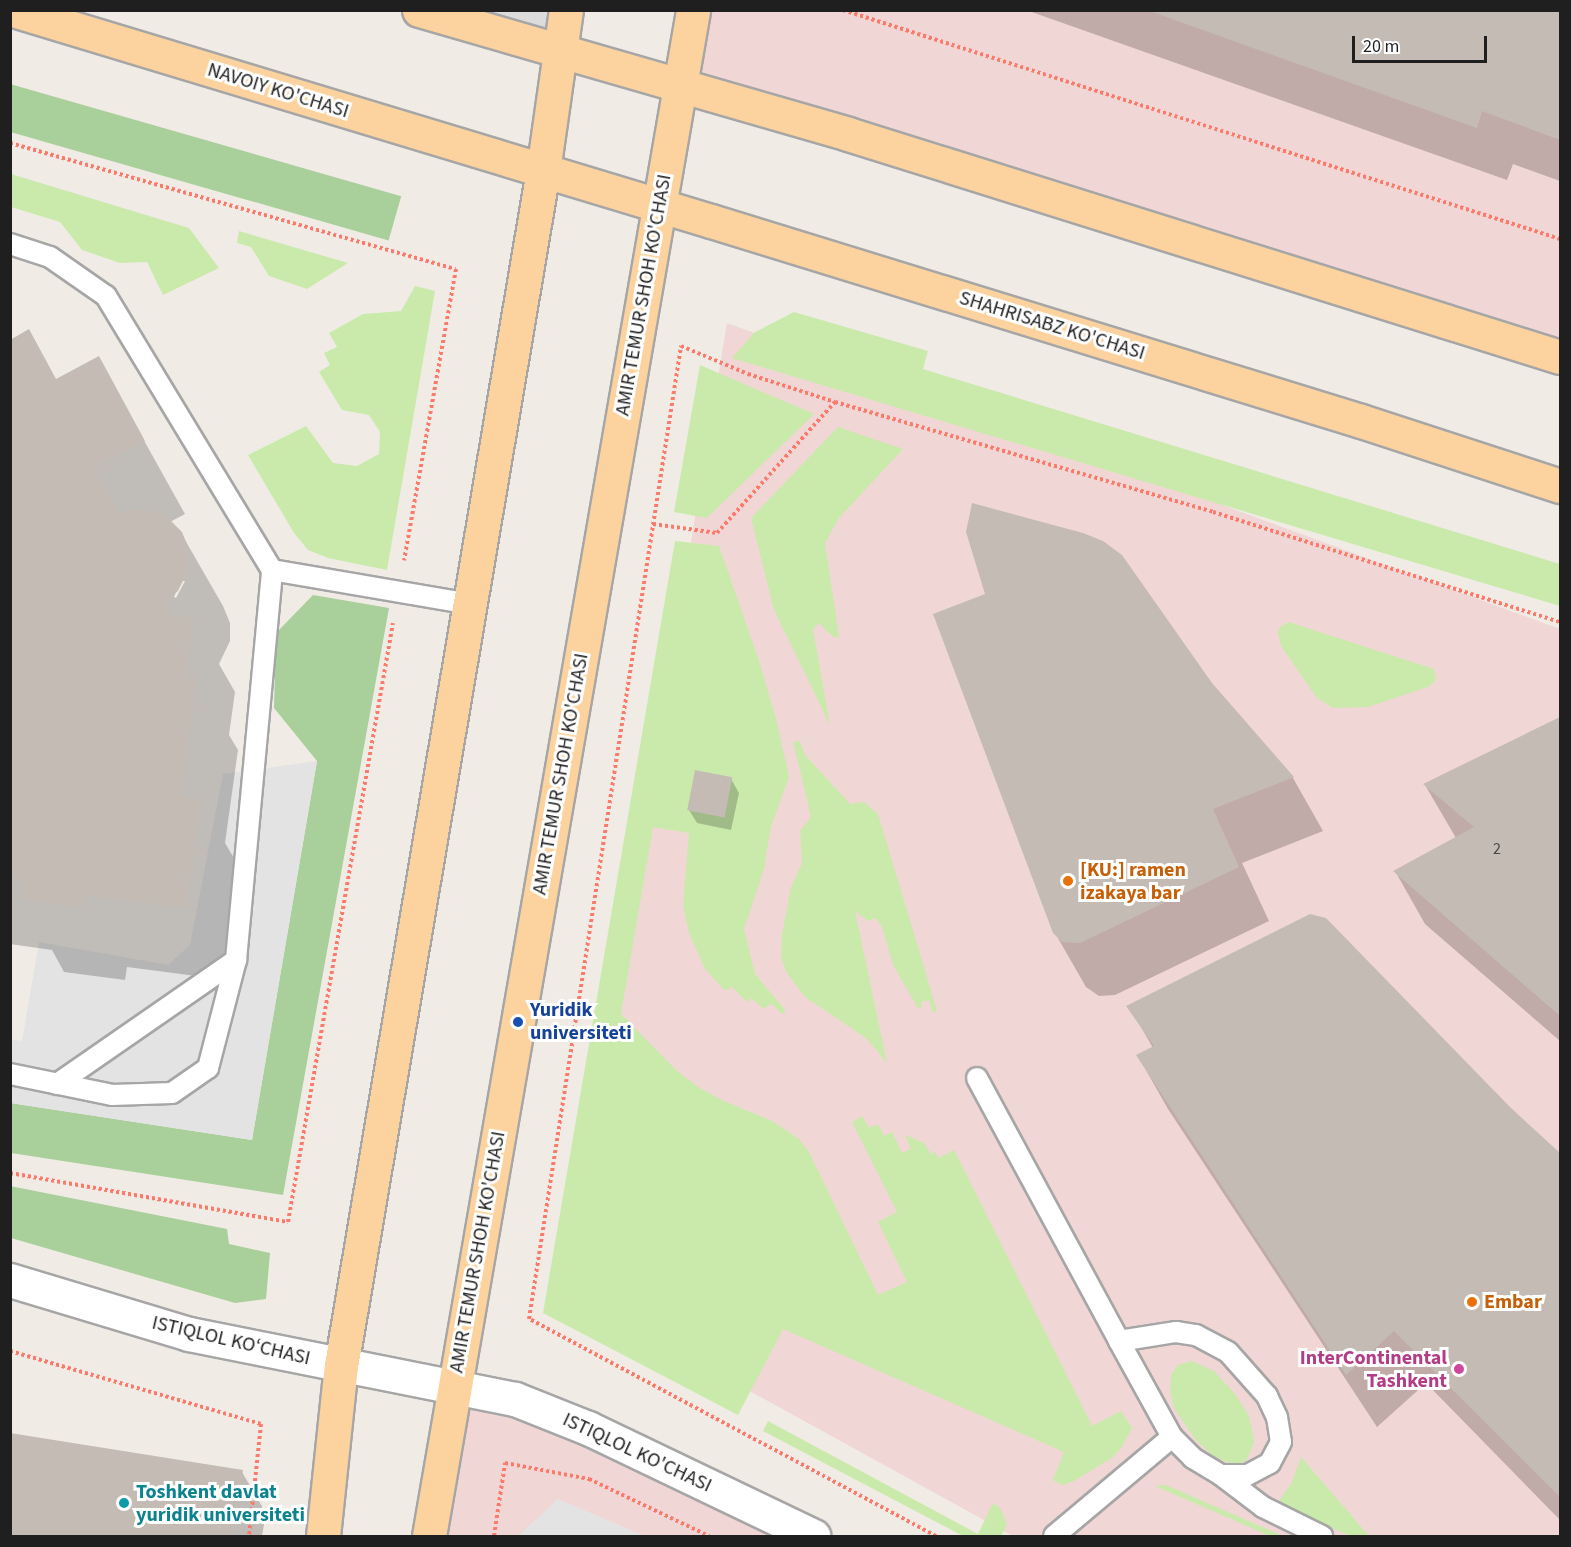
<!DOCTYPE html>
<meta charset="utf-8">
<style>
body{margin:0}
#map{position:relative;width:1571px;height:1547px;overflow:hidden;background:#f0ece5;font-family:"Source Sans 3",sans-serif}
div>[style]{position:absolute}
.residential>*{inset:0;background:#dddcdc}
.commercial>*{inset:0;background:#f0d6d4}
.grass>*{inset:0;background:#caeaab}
.forest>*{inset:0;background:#a9cf9a;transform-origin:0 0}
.parking>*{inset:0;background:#e3e3e3}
.shadow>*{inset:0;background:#0003}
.building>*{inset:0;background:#c4bcb4;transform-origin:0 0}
.path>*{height:4px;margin-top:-2px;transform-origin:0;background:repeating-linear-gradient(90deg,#fa7b6c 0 3px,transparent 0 6px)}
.roads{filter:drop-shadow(2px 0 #a6a6a6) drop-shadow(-2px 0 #a6a6a6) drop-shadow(0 2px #a6a6a6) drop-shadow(0 -2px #a6a6a6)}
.service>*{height:20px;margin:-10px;padding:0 10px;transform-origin:10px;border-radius:10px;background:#fff}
.minor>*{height:33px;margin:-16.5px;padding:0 16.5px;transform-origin:16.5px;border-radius:16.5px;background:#fff}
.primary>*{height:33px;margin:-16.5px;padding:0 16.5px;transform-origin:16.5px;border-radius:16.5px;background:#fcd39e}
.dots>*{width:16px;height:16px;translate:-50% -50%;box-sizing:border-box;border:3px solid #fff;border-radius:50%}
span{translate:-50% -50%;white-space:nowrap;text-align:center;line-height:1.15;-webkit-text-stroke:6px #fff;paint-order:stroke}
.number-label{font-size:16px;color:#484644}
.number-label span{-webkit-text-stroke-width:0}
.street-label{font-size:20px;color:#1f1f1f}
.food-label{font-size:20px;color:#c56008;font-weight:700}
.left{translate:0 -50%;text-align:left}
.transit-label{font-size:20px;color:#164399;font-weight:700}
.hotel-label{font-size:20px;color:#b23c85;font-weight:700}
.right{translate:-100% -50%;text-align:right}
.culture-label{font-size:20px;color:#0d838f;font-weight:700}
.frame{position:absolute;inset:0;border:12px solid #1f1f1f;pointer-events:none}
.scale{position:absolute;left:1352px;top:36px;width:135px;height:27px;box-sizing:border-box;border:3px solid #1f1f1f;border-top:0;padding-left:8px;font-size:18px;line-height:21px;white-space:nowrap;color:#1f1f1f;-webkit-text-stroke:4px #fff;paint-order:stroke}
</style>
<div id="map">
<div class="residential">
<div style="clip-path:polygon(419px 11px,566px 11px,559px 52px)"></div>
</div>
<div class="commercial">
<div style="clip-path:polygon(693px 11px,1560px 11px,1560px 357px,680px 85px)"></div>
<div style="clip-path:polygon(727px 323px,1560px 629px,1560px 1536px,1013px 1536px,568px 1291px)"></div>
<div style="clip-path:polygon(455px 1387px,813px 1536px,429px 1536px)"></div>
</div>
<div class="grass">
<div style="clip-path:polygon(11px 174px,189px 228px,219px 268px,163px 295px,147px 262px,120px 263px,82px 250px,60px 222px,11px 207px)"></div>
<div style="clip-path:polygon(239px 231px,348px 263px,307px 289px,269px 276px,251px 247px,237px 243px)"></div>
<div style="clip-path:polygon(415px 286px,435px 291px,387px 570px,328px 558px,308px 550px,294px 533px,248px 455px,306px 426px,333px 463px,357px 466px,379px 454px,380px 432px,369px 415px,342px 410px,319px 372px,330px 365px,324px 353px,337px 347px,329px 333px,363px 314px,401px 311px)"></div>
<div style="clip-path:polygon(794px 312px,928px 351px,923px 369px,1560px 564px,1560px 606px,732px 358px,755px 332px)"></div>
<div style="clip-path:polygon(700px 365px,814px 414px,707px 518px,674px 512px)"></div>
<div style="clip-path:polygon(838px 427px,903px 449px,839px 518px,825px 543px,839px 637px,833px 637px,819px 623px,813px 629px,830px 725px,774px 610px,751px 518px)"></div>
<div style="clip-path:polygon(675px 541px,719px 546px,759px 661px,776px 719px,789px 777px,771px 826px,764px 869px,744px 929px,755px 974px,786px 1011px,782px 1014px,771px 1003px,764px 1009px,751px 998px,747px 1002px,732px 987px,725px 991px,705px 969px,689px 933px,683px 905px,689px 833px,653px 827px,621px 1014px,676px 1070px,698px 1087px,722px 1100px,772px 1121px,799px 1139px,809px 1152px,878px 1295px,907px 1282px,878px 1222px,897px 1212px,852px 1122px,862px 1116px,869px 1128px,878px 1124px,884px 1136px,892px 1132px,902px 1153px,911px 1149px,905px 1135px,924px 1143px,931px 1154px,935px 1152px,939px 1158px,954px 1150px,1092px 1426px,1121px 1411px,1132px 1428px,1121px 1448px,1113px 1457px,1074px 1481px,1062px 1485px,1053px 1480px,1064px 1452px,783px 1329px,738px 1415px,543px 1313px)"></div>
<div style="clip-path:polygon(1289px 622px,1434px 669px,1436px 680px,1428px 687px,1368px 707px,1333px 708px,1317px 698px,1281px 646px,1278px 632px,1281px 626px)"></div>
<div style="clip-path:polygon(800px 741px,805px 755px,850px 804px,864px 802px,878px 814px,937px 1011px,933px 1012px,929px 1000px,921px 1002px,922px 1007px,918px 1008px,893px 965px,882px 927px,876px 918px,868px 921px,855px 911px,887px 1063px,866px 1038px,805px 997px,786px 972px,781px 957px,782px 935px,791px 887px,802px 863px,800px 831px,811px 817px,793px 742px)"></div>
<div style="clip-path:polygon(1192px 1361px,1214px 1371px,1235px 1394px,1249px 1416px,1254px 1442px,1247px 1460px,1241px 1463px,1229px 1463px,1213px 1456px,1195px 1439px,1174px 1408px,1170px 1391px,1171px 1375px,1178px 1365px)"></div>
<div style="clip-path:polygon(768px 1421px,978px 1534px,993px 1503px,1000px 1508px,1007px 1525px,1001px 1536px,963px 1536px,763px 1431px)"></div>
<div style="clip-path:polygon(1301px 1457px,1369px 1536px,1351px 1536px,1277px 1504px,1292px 1482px)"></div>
<div style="clip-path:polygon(1166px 1485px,1283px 1536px,1270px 1536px,1155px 1486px)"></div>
</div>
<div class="forest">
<div style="left:10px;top:84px;width:407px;height:46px;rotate:16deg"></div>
<div style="clip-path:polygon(313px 595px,389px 608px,283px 1195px,11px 1153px,10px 1103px,252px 1140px,317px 761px,274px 708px,276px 633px)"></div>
<div style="clip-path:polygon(10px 1186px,227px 1229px,229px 1244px,270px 1253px,266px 1299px,235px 1303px,11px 1238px)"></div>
</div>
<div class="parking">
<div style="clip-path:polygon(317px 761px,252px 1140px,11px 1103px,10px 1039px,22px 1041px,39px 942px,168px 965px,190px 945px,223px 774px)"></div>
<div style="clip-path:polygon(558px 1499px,645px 1536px,518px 1536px)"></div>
</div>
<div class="shadow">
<div style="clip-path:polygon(1026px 10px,1560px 10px,1560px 181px,1513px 164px,1507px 180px)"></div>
<div style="clip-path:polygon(evenodd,10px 341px,57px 381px,98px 358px,185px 514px,170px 522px,181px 533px,223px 606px,230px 623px,230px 641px,219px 664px,235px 692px,229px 735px,238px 750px,225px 843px,242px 872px,227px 980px,127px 967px,125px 980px,64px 972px,52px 950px,10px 944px,10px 341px,181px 581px,185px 581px,176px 598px,174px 597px,181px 581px)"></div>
<div style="clip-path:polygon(1211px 684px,1293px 778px,1323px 831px,1242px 863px,1269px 921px,1115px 995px,1099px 996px,1086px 987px,1055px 933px)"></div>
<div style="clip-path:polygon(1560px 720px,1560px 1041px,1425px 924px,1395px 871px,1456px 838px,1425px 785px)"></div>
<div style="clip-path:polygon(731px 779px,739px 793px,731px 830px,697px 823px,689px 810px)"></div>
<div style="clip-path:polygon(1129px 1006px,1509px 1108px,1560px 1155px,1560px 1520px,1426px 1383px,1377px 1427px,1168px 1109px,1138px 1056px,1153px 1048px)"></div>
<div style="clip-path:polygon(10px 1434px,242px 1472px,266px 1513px,262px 1536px,10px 1536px)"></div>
</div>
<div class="building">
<div style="clip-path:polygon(1147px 10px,1560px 10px,1560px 140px,1482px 111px,1477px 128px)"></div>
<div style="clip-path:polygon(29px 329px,56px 379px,99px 356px,145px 441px,94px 469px,119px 512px,143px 509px,165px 515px,182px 532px,189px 549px,189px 568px,178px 591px,167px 600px,166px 614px,194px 618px,186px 675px,197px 677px,181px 796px,201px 799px,186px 908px,86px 895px,84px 908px,21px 899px,23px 880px,10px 878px,10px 340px)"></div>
<div style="clip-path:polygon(972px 503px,1083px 533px,1103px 541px,1122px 555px,1212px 683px,1294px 777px,1213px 809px,1239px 867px,1080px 943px,1062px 942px,1053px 933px,933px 614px,985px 594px,966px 532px)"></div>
<div style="clip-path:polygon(1560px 717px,1560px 1016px,1393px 871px,1474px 827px,1423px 784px)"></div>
<div style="left:695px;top:770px;width:38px;height:41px;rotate:11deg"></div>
<div style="clip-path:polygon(1310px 914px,1326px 918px,1510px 1107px,1560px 1153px,1560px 1497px,1394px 1331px,1346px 1375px,1136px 1055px,1154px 1046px,1126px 1006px)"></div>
<div style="clip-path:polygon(10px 1433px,243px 1470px,232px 1536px,10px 1536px)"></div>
</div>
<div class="path">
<div style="left:843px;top:10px;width:753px;rotate:17.71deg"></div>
<div style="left:10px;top:143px;width:463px;rotate:15.8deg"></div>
<div style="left:456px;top:269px;width:296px;rotate:100.1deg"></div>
<div style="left:653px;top:524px;width:65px;rotate:8deg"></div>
<div style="left:717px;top:533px;width:176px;rotate:-48deg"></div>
<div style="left:10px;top:1173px;width:282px;rotate:10deg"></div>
<div style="left:288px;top:1222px;width:608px;rotate:-80.06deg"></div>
<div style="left:10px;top:1351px;width:261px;rotate:16.2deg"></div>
<div style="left:261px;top:1424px;width:113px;rotate:96.1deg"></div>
<div style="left:494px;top:1536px;width:74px;rotate:-81.4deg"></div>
<div style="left:505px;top:1463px;width:86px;rotate:10.8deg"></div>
<div style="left:589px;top:1479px;width:133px;rotate:25.4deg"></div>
<div style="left:936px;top:1536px;width:461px;rotate:-151.9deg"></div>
<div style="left:529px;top:1319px;width:985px;rotate:-81.12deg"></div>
<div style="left:681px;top:346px;width:73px;rotate:22.7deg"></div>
<div style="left:748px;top:374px;width:91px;rotate:17.8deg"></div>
<div style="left:835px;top:402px;width:394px;rotate:16.2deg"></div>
<div style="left:1213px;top:512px;width:364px;rotate:17.6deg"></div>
</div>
<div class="roads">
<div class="service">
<div style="left:10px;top:244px;width:42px;rotate:18deg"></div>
<div style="left:50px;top:257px;width:68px;rotate:34.9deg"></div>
<div style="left:106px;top:296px;width:320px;rotate:58.8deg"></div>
<div style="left:272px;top:570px;width:201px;rotate:9.7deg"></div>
<div style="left:10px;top:1074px;width:104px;rotate:11.6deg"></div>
<div style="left:112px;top:1095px;width:60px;rotate:-1.9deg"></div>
<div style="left:172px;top:1093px;width:44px;rotate:-34.8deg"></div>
<div style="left:208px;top:1068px;width:112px;rotate:-75.5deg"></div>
<div style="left:236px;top:960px;width:392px;rotate:-84.7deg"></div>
<div style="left:977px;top:1078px;width:299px;rotate:61.6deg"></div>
<div style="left:57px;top:1084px;width:218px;rotate:-34.7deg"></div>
<div style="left:1176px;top:1332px;width:20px;rotate:9deg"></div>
<div style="left:1196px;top:1335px;width:36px;rotate:28deg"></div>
<div style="left:1228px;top:1352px;width:59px;rotate:48.4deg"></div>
<div style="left:1267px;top:1396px;width:23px;rotate:65deg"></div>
<div style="left:1277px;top:1417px;width:25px;rotate:81deg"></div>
<div style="left:1281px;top:1442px;width:24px;rotate:118deg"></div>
<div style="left:1270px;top:1463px;width:26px;rotate:152deg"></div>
<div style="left:1247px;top:1475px;width:26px;rotate:180deg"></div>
<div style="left:1221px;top:1475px;width:33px;rotate:-149deg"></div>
<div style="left:1193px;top:1458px;width:30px;rotate:-135deg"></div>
<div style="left:1172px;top:1437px;width:110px;rotate:-118.9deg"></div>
<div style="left:1119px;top:1341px;width:58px;rotate:-9deg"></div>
<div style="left:1221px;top:1475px;width:53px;rotate:37.3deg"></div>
<div style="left:1263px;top:1507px;width:66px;rotate:26.2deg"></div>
<div style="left:1054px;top:1536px;width:154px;rotate:-40deg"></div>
</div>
<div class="minor">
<div style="left:10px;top:1280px;width:187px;rotate:16.8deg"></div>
<div style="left:189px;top:1334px;width:332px;rotate:11.3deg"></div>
<div style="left:515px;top:1399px;width:79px;rotate:21.7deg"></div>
<div style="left:588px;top:1428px;width:250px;rotate:25.6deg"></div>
</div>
<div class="primary">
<div style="left:13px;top:10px;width:729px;rotate:16.82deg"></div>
<div style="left:711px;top:221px;width:680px;rotate:17.1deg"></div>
<div style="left:1361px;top:421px;width:209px;rotate:18.1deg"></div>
<div style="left:419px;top:10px;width:447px;rotate:16.1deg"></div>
<div style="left:848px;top:134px;width:746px;rotate:17.39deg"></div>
<div style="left:323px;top:1536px;width:171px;rotate:-84deg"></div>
<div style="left:341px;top:1366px;width:1212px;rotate:-80.41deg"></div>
<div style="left:543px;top:171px;width:163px;rotate:-81.9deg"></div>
<div style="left:429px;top:1536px;width:1549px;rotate:-80.18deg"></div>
</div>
</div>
<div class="dots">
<div style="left:1068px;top:881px;background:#e8710a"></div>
<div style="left:518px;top:1022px;background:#1a4fb4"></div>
<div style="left:1472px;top:1302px;background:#e8710a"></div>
<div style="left:1459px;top:1369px;background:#d1479c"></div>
<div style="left:124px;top:1503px;background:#0f9aa8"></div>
</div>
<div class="number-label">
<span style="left:1497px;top:849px">2</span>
</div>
<div class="street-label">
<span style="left:278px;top:91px;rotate:17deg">NAVOIY KO'CHASI</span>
<span style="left:644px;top:295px;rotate:-80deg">AMIR TEMUR SHOH KO'CHASI</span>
<span style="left:1052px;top:326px;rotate:17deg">SHAHRISABZ KO'CHASI</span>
<span style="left:561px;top:774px;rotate:-80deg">AMIR TEMUR SHOH KO'CHASI</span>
<span style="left:478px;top:1252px;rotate:-80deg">AMIR TEMUR SHOH KO'CHASI</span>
<span style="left:231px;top:1341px;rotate:13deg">ISTIQLOL KO‘CHASI</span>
<span style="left:637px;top:1453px;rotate:25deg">ISTIQLOL KO'CHASI</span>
</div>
<div class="food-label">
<span class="left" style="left:1080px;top:882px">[KU:] ramen<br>izakaya bar</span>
<span class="left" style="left:1484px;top:1302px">Embar</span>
</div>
<div class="transit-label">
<span class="left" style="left:530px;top:1022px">Yuridik<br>universiteti</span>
</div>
<div class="hotel-label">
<span class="right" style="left:1447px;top:1370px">InterContinental<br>Tashkent</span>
</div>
<div class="culture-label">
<span class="left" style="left:136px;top:1504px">Toshkent davlat<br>yuridik universiteti</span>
</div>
<div class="frame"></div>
<div class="scale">20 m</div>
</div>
